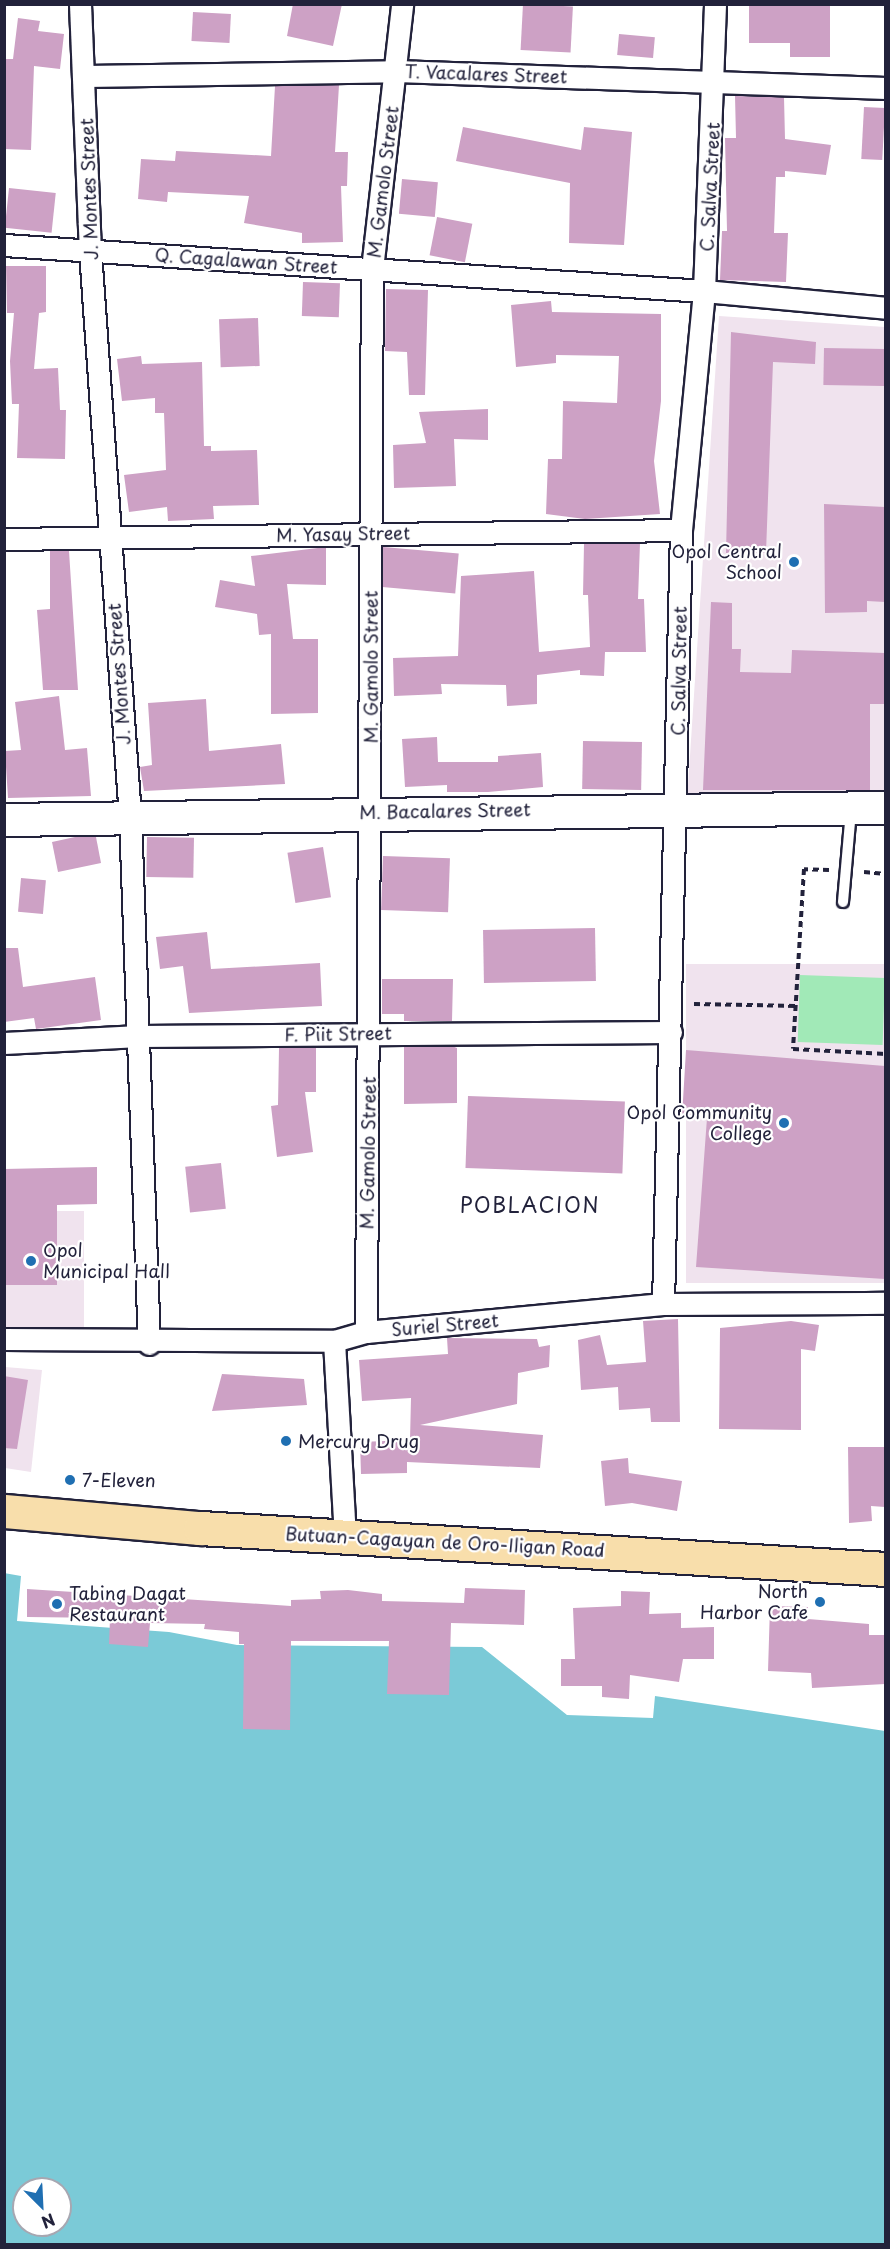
<!DOCTYPE html>
<style>
body{margin:0}
#map{position:relative;width:890px;height:2249px;overflow:hidden;background:#fff;font-family:"Playpen Sans",sans-serif}
div>[style]{position:absolute}
.built>*{inset:0;background:#f0e3ee;transform-origin:0 0}
.green>*{inset:0;background:#a1e9b7;transform-origin:0 0}
.water>*{inset:0;background:#7bcad7}
.building>*{inset:0;background:#cda1c5;transform-origin:0 0}
.path>*{height:4px;margin-top:-2px;transform-origin:0;background:repeating-linear-gradient(90deg,#22223b 0 6px,transparent 0 10.5px)}
.roads{filter:drop-shadow(2px 0 #22223b) drop-shadow(-2px 0 #22223b) drop-shadow(0 2px #22223b) drop-shadow(0 -2px #22223b)}
.lane>*{height:10px;margin:-5px;padding:0 5px;transform-origin:5px;border-radius:5px;background:#fff}
.street>*{height:21px;margin:-10.5px;padding:0 10.5px;transform-origin:10.5px;border-radius:10.5px;background:#fff}
.secondary>*{height:32px;margin:-16px;padding:0 16px;transform-origin:16px;border-radius:16px;background:#fff}
.highway>*{height:33px;margin:-16.5px;padding:0 16.5px;transform-origin:16.5px;border-radius:16.5px;background:#f8deab}
.dots>*{width:16px;height:16px;translate:-50% -50%;box-sizing:border-box;border:3px solid #fff;border-radius:50%}
span{translate:-50% -50%;white-space:nowrap;text-align:center;line-height:1.15;-webkit-text-stroke:4.5px #fff;paint-order:stroke}
.street-label{font-size:18px;color:#22223b}
.poi-label{font-size:18px;color:#22223b}
.right{translate:-100% -50%;text-align:right}
.left{translate:0 -50%;text-align:left}
.quarter-label{font-size:21px;color:#22223b;letter-spacing:1.5px}
.frame{position:absolute;inset:0;border:6px solid #22223b;pointer-events:none}
.north{position:absolute;left:12px;top:2177px;width:60px;height:60px;box-sizing:border-box;background:#fff;border:2px solid #a7a7b1;border-radius:50%;rotate:156deg;font-size:16px;font-weight:700;line-height:24px;text-align:center;color:#22223b}
.north::after{content:'';display:block;margin:auto;width:21px;height:27px;background:#1f6fb2;clip-path:polygon(50% 0,100% 100%,50% 72%,0 100%)}
</style>
<div id="map">
<div class="built">
<div style="clip-path:polygon(719px 316px,885px 327px,885px 796px,687px 801px)"></div>
<div style="left:686px;top:964px;width:199px;height:319px"></div>
<div style="left:84px;top:1211px;width:117px;height:79px;rotate:90deg"></div>
<div style="clip-path:polygon(5px 1367px,42px 1370px,31px 1472px,5px 1468px)"></div>
</div>
<div class="green">
<div style="left:800px;top:975px;width:85px;height:67px;rotate:2deg"></div>
</div>
<div class="water">
<div style="clip-path:polygon(evenodd,4px 1573px,21px 1576px,17px 1621px,169px 1632px,237px 1645px,482px 1647px,567px 1715px,653px 1718px,655px 1696px,885px 1731px,885px 2244px,5px 2244px,4px 1573px,24px 2189px,60px 2189px,60px 2225px,24px 2225px,24px 2189px)"></div>
</div>
<div class="building">
<div style="clip-path:polygon(293px 4px,342px 4px,333px 46px,287px 36px)"></div>
<div style="left:523px;top:4px;width:50px;height:46px;rotate:3deg"></div>
<div style="clip-path:polygon(749px 4px,830px 4px,830px 57px,790px 57px,790px 43px,749px 43px)"></div>
<div style="left:193px;top:12px;width:38px;height:29px;rotate:3deg"></div>
<div style="clip-path:polygon(18px 18px,40px 21px,38px 31px,64px 34px,60px 69px,34px 66px,31px 150px,4px 149px,4px 59px,13px 59px)"></div>
<div style="left:619px;top:34px;width:36px;height:21px;rotate:5deg"></div>
<div style="clip-path:polygon(339px 85px,335px 152px,348px 152px,347px 186px,341px 186px,343px 242px,302px 243px,302px 233px,244px 223px,249px 196px,168px 192px,167px 202px,138px 199px,141px 159px,175px 161px,176px 151px,271px 156px,275px 86px)"></div>
<div style="clip-path:polygon(735px 96px,784px 97px,785px 139px,831px 145px,826px 175px,785px 171px,785px 177px,776px 177px,774px 233px,788px 233px,786px 282px,720px 280px,722px 231px,727px 231px,725px 138px,736px 138px)"></div>
<div style="left:864px;top:107px;width:21px;height:52px;rotate:3deg"></div>
<div style="clip-path:polygon(463px 127px,581px 150px,584px 127px,632px 132px,624px 245px,569px 243px,570px 183px,456px 161px)"></div>
<div style="left:402px;top:179px;width:36px;height:35px;rotate:5deg"></div>
<div style="left:9px;top:188px;width:47px;height:40px;rotate:6deg"></div>
<div style="left:437px;top:217px;width:36px;height:39px;rotate:11deg"></div>
<div style="clip-path:polygon(6px 266px,46px 266px,46px 312px,39px 313px,34px 369px,58px 368px,60px 410px,66px 410px,65px 459px,17px 458px,19px 404px,12px 404px,10px 361px,14px 313px,7px 313px)"></div>
<div style="left:303px;top:282px;width:37px;height:34px;rotate:2deg"></div>
<div style="clip-path:polygon(386px 289px,428px 290px,425px 395px,409px 395px,407px 352px,385px 351px)"></div>
<div style="clip-path:polygon(551px 301px,552px 312px,661px 314px,661px 401px,654px 461px,660px 514px,585px 519px,546px 514px,548px 459px,562px 459px,563px 401px,617px 403px,619px 356px,556px 355px,556px 363px,516px 367px,511px 305px)"></div>
<div style="left:258px;top:318px;width:48px;height:39px;rotate:88deg"></div>
<div style="clip-path:polygon(731px 332px,816px 342px,815px 364px,773px 362px,766px 553px,726px 553px)"></div>
<div style="left:824px;top:348px;width:61px;height:37px;rotate:1deg"></div>
<div style="clip-path:polygon(141px 356px,142px 364px,202px 362px,204px 446px,211px 446px,211px 451px,257px 450px,259px 505px,213px 506px,214px 519px,168px 521px,167px 507px,129px 512px,124px 475px,166px 470px,164px 413px,155px 413px,155px 398px,122px 401px,117px 359px)"></div>
<div style="clip-path:polygon(488px 409px,488px 440px,454px 439px,456px 486px,394px 488px,393px 445px,426px 443px,419px 412px)"></div>
<div style="clip-path:polygon(824px 504px,885px 507px,885px 602px,867px 601px,867px 612px,825px 613px)"></div>
<div style="clip-path:polygon(640px 543px,638px 599px,644px 599px,646px 652px,605px 652px,604px 676px,580px 675px,580px 670px,537px 675px,537px 704px,507px 706px,506px 685px,441px 684px,442px 694px,394px 696px,393px 658px,458px 656px,461px 576px,534px 571px,539px 652px,590px 647px,588px 595px,583px 595px,584px 544px)"></div>
<div style="clip-path:polygon(326px 547px,326px 585px,287px 584px,293px 639px,318px 639px,318px 713px,271px 714px,271px 634px,259px 635px,257px 614px,215px 607px,220px 580px,255px 586px,251px 556px)"></div>
<div style="left:383px;top:547px;width:76px;height:40px;rotate:5deg"></div>
<div style="clip-path:polygon(50px 551px,69px 551px,78px 690px,43px 690px,37px 610px,50px 609px)"></div>
<div style="clip-path:polygon(711px 602px,732px 603px,732px 649px,741px 649px,740px 672px,791px 673px,792px 650px,885px 653px,884px 704px,870px 704px,870px 790px,703px 790px)"></div>
<div style="clip-path:polygon(59px 696px,65px 750px,87px 748px,91px 796px,8px 798px,5px 751px,21px 750px,15px 702px)"></div>
<div style="clip-path:polygon(206px 699px,209px 751px,281px 744px,285px 784px,144px 791px,140px 767px,152px 765px,148px 703px)"></div>
<div style="clip-path:polygon(437px 737px,438px 762px,498px 762px,498px 756px,541px 753px,543px 787px,488px 792px,447px 792px,447px 785px,405px 787px,402px 739px)"></div>
<div style="left:583px;top:741px;width:59px;height:48px;rotate:1deg"></div>
<div style="clip-path:polygon(75px 837px,96px 837px,101px 863px,58px 872px,52px 842px)"></div>
<div style="left:147px;top:837px;width:47px;height:40px;rotate:1deg"></div>
<div style="left:323px;top:847px;width:51px;height:36px;rotate:81deg"></div>
<div style="left:383px;top:856px;width:67px;height:54px;rotate:2deg"></div>
<div style="left:21px;top:878px;width:25px;height:34px;rotate:5deg"></div>
<div style="left:595px;top:928px;width:53px;height:112px;rotate:89deg"></div>
<div style="clip-path:polygon(207px 932px,211px 969px,320px 963px,322px 1006px,189px 1013px,183px 966px,160px 969px,156px 937px)"></div>
<div style="clip-path:polygon(4px 948px,18px 948px,23px 987px,95px 977px,101px 1020px,36px 1029px,34px 1018px,4px 1022px)"></div>
<div style="clip-path:polygon(382px 979px,453px 979px,452px 1021px,404px 1021px,404px 1014px,382px 1014px)"></div>
<div style="clip-path:polygon(452px 1046px,457px 1048px,457px 1103px,404px 1104px,404px 1047px)"></div>
<div style="clip-path:polygon(279px 1048px,316px 1048px,316px 1092px,305px 1092px,313px 1152px,277px 1157px,271px 1106px,278px 1105px)"></div>
<div style="clip-path:polygon(686px 1050px,885px 1066px,885px 1279px,696px 1267px,707px 1118px,682px 1117px)"></div>
<div style="left:468px;top:1096px;width:157px;height:72px;rotate:2deg"></div>
<div style="left:221px;top:1163px;width:46px;height:36px;rotate:84deg"></div>
<div style="clip-path:polygon(97px 1167px,97px 1204px,57px 1205px,57px 1285px,4px 1285px,4px 1169px)"></div>
<div style="clip-path:polygon(678px 1319px,680px 1422px,651px 1422px,650px 1408px,619px 1410px,618px 1387px,581px 1390px,578px 1340px,600px 1335px,607px 1365px,646px 1362px,643px 1321px)"></div>
<div style="clip-path:polygon(791px 1321px,819px 1325px,815px 1351px,801px 1349px,801px 1430px,719px 1429px,720px 1328px)"></div>
<div style="clip-path:polygon(447px 1338px,537px 1339px,539px 1347px,550px 1345px,549px 1367px,518px 1373px,517px 1404px,420px 1425px,543px 1435px,540px 1468px,407px 1462px,407px 1473px,361px 1474px,360px 1442px,410px 1440px,411px 1398px,362px 1401px,359px 1360px,448px 1354px)"></div>
<div style="clip-path:polygon(222px 1374px,304px 1379px,307px 1405px,212px 1411px)"></div>
<div style="clip-path:polygon(4px 1376px,28px 1380px,17px 1449px,4px 1448px)"></div>
<div style="clip-path:polygon(848px 1447px,885px 1447px,885px 1507px,871px 1506px,872px 1521px,849px 1523px)"></div>
<div style="clip-path:polygon(628px 1458px,629px 1473px,682px 1481px,677px 1511px,632px 1503px,605px 1506px,601px 1461px)"></div>
<div style="clip-path:polygon(465px 1588px,525px 1590px,524px 1625px,451px 1623px,449px 1695px,387px 1694px,389px 1641px,291px 1641px,290px 1730px,243px 1729px,244px 1644px,239px 1644px,239px 1632px,204px 1629px,205px 1624px,150px 1623px,148px 1647px,109px 1644px,110px 1618px,27px 1617px,27px 1589px,291px 1606px,291px 1600px,321px 1599px,320px 1591px,348px 1590px,382px 1594px,382px 1601px,464px 1603px)"></div>
<div style="clip-path:polygon(621px 1591px,650px 1592px,649px 1614px,681px 1613px,681px 1628px,714px 1627px,714px 1659px,683px 1659px,679px 1682px,630px 1675px,629px 1699px,602px 1697px,602px 1686px,561px 1686px,561px 1659px,575px 1659px,573px 1608px,621px 1606px)"></div>
<div style="clip-path:polygon(770px 1606px,808px 1607px,808px 1619px,869px 1624px,869px 1635px,885px 1635px,885px 1684px,812px 1688px,811px 1673px,768px 1671px)"></div>
</div>
<div class="path">
<div style="left:829px;top:870px;width:25px;rotate:-178deg"></div>
<div style="left:804px;top:869px;width:180px;rotate:93.5deg"></div>
<div style="left:793px;top:1049px;width:93px;rotate:3.1deg"></div>
<div style="left:864px;top:872px;width:22px;rotate:5deg"></div>
<div style="left:694px;top:1004px;width:101px;rotate:1.1deg"></div>
</div>
<div class="roads">
<div class="lane">
<div style="left:843px;top:902px;width:91px;rotate:-85deg"></div>
</div>
<div class="street">
<div style="left:80px;top:4px;width:247px;rotate:87.7deg"></div>
<div style="left:90px;top:251px;width:567px;rotate:85.96deg"></div>
<div style="left:130px;top:817px;width:527px;rotate:87.94deg"></div>
<div style="left:86px;top:76px;width:310px;rotate:-0.9deg"></div>
<div style="left:396px;top:71px;width:490px;rotate:2deg"></div>
<div style="left:4px;top:245px;width:702px;rotate:3.76deg"></div>
<div style="left:704px;top:291px;width:183px;rotate:5.3deg"></div>
<div style="left:4px;top:539px;width:677px;rotate:-0.76deg"></div>
<div style="left:4px;top:1043px;width:135px;rotate:-3deg"></div>
<div style="left:139px;top:1036px;width:532px;rotate:-0.43deg"></div>
<div style="left:663px;top:1304px;width:774px;rotate:-88.67deg"></div>
<div style="left:681px;top:530px;width:240px;rotate:-84.5deg"></div>
<div style="left:704px;top:291px;width:287px;rotate:-87.8deg"></div>
<div style="left:366px;top:1332px;width:1063px;rotate:-89.68deg"></div>
<div style="left:372px;top:269px;width:267px;rotate:-83.5deg"></div>
<div style="left:4px;top:1339px;width:330px;rotate:0.3deg"></div>
<div style="left:334px;top:1341px;width:33px;rotate:-16deg"></div>
<div style="left:366px;top:1332px;width:298px;rotate:-5.4deg"></div>
<div style="left:663px;top:1304px;width:223px;rotate:-0.3deg"></div>
<div style="left:334px;top:1341px;width:194px;rotate:86.8deg"></div>
</div>
<div class="secondary">
<div style="left:4px;top:820px;width:882px;rotate:-0.78deg"></div>
</div>
<div class="highway">
<div style="left:4px;top:1511px;width:197px;rotate:5deg"></div>
<div style="left:200px;top:1528px;width:687px;rotate:3.42deg"></div>
</div>
</div>
<div class="dots">
<div style="left:794px;top:562px;background:#1f6fb2"></div>
<div style="left:784px;top:1123px;background:#1f6fb2"></div>
<div style="left:31px;top:1261px;background:#1f6fb2"></div>
<div style="left:286px;top:1441px;background:#1f6fb2"></div>
<div style="left:70px;top:1480px;background:#1f6fb2"></div>
<div style="left:820px;top:1602px;background:#1f6fb2"></div>
<div style="left:57px;top:1604px;background:#1f6fb2"></div>
</div>
<div class="street-label">
<span style="left:486px;top:74px;rotate:2deg">T. Vacalares Street</span>
<span style="left:383px;top:182px;rotate:-83deg">M. Gamolo Street</span>
<span style="left:710px;top:187px;rotate:-87deg">C. Salva Street</span>
<span style="left:89px;top:189px;rotate:-92deg">J. Montes Street</span>
<span style="left:246px;top:261px;rotate:4deg">Q. Cagalawan Street</span>
<span style="left:343px;top:534px;rotate:-1deg">M. Yasay Street</span>
<span style="left:371px;top:667px;rotate:-90deg">M. Gamolo Street</span>
<span style="left:679px;top:671px;rotate:-89deg">C. Salva Street</span>
<span style="left:119px;top:674px;rotate:-94deg">J. Montes Street</span>
<span style="left:445px;top:811px;rotate:-1deg">M. Bacalares Street</span>
<span style="left:338px;top:1034px;rotate:-1deg">F. Piit Street</span>
<span style="left:368px;top:1153px;rotate:-89deg">M. Gamolo Street</span>
<span style="left:445px;top:1325px;rotate:-5deg">Suriel Street</span>
<span style="left:445px;top:1542px;rotate:3deg">Butuan-Cagayan de Oro-Iligan Road</span>
</div>
<div class="poi-label">
<span class="right" style="left:782px;top:562px">Opol Central<br>School</span>
<span class="right" style="left:772px;top:1123px">Opol Community<br>College</span>
<span class="left" style="left:43px;top:1261px">Opol<br>Municipal Hall</span>
<span class="left" style="left:298px;top:1441px">Mercury Drug</span>
<span class="left" style="left:82px;top:1480px">7-Eleven</span>
<span class="right" style="left:808px;top:1602px">North<br>Harbor Cafe</span>
<span class="left" style="left:69px;top:1604px">Tabing Dagat<br>Restaurant</span>
</div>
<div class="quarter-label">
<span style="left:530px;top:1204px">POBLACION</span>
</div>
<div class="frame"></div>
<div class="north">N</div>
</div>
